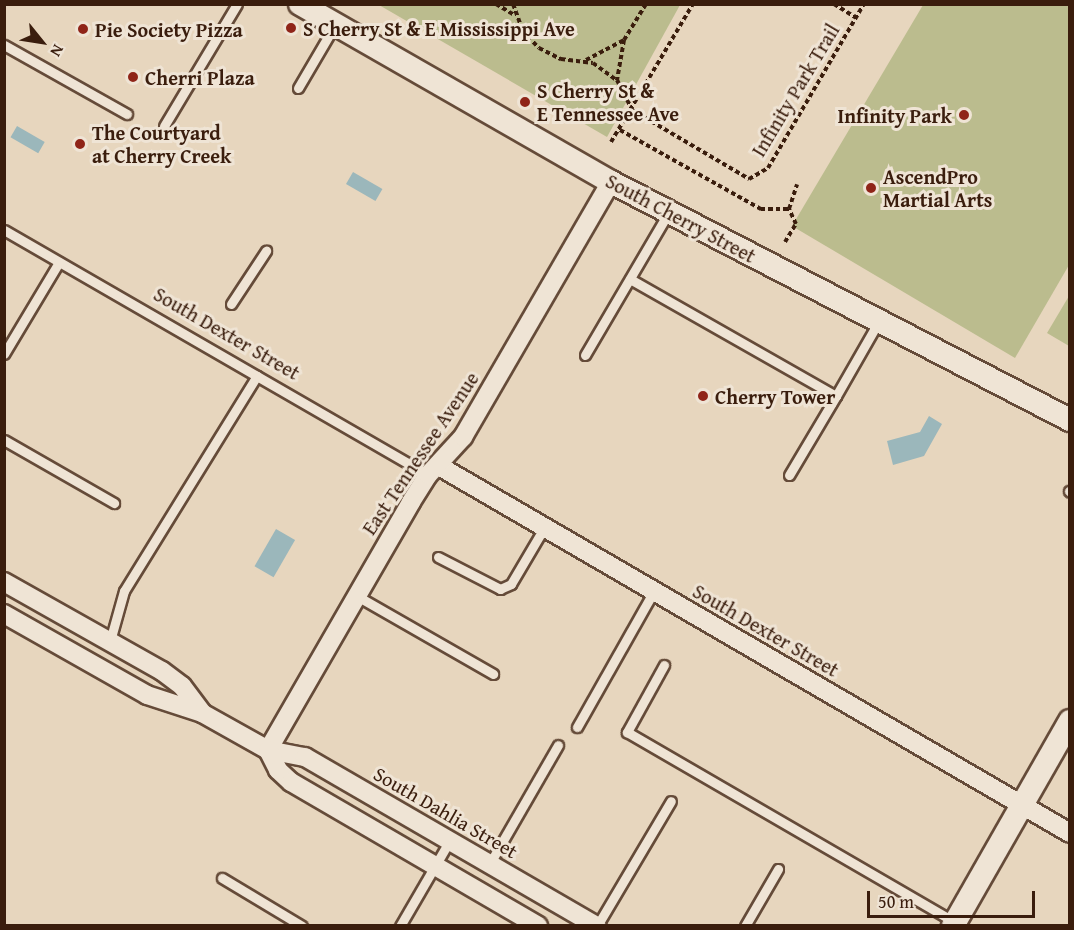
<!DOCTYPE html>
<style>
body{margin:0}
#map{position:relative;width:1074px;height:930px;overflow:hidden;background:#e7d6be;font-family:"Gentium Book Plus",serif}
div>[style]{position:absolute}
.green>*{inset:0;background:#bbbc8e}
.water>*{inset:0;background:#9bb7bb;transform-origin:0 0}
.path>*{height:4px;margin-top:-2px;transform-origin:0;background:repeating-linear-gradient(90deg,#3a1d0d 0 4.5px,transparent 0 7.5px)}
.roads{filter:drop-shadow(2px 0 #654b39) drop-shadow(-2px 0 #654b39) drop-shadow(0 2px #654b39) drop-shadow(0 -2px #654b39)}
.service>*{height:9px;margin:-4.5px;padding:0 4.5px;transform-origin:4.5px;border-radius:4.5px;background:#efe4d5}
.minor>*{height:18px;margin:-9px;padding:0 9px;transform-origin:9px;border-radius:9px;background:#efe4d5}
.tertiary>*{height:22px;margin:-11px;padding:0 11px;transform-origin:11px;border-radius:11px;background:#efe4d5}
.dots>*{width:16px;height:16px;translate:-50% -50%;box-sizing:border-box;border:3px solid #efe4d5;border-radius:50%}
span{translate:-50% -50%;white-space:nowrap;text-align:center;line-height:1.15;-webkit-text-stroke:6px #efe4d5;paint-order:stroke}
.poi-label{font-size:20px;color:#3a1d0d;font-weight:700}
.left{translate:0 -50%;text-align:left}
.right{translate:-100% -50%;text-align:right}
.street-label{font-size:20px;color:#3a1d0d}
.frame{position:absolute;inset:0;border:6px solid #3a1d0d;pointer-events:none}
.north{position:absolute;left:12px;top:12px;width:60px;height:60px;-webkit-text-stroke:4px #efe4d5;paint-order:stroke;rotate:120deg;font-size:16px;font-weight:700;line-height:24px;text-align:center;color:#3a1d0d}
.north::after{content:'';display:block;margin:auto;width:21px;height:27px;background:#3a1d0d;clip-path:polygon(50% 0,100% 100%,50% 72%,0 100%)}
.scale{position:absolute;left:867px;top:891px;width:168px;height:27px;box-sizing:border-box;border:3px solid #3a1d0d;border-top:0;padding-left:8px;font-size:18px;line-height:21px;white-space:nowrap;color:#3a1d0d;-webkit-text-stroke:4px #efe4d5;paint-order:stroke}
</style>
<div id="map">
<div class="green">
<div style="clip-path:polygon(379px 5px,680px 5px,607px 137px)"></div>
<div style="clip-path:polygon(923px 5px,1069px 5px,1069px 265px,1015px 358px,792px 226px)"></div>
<div style="clip-path:polygon(1069px 296px,1069px 346px,1047px 333px)"></div>
</div>
<div class="water">
<div style="left:17px;top:126px;width:32px;height:13px;rotate:30deg"></div>
<div style="left:353px;top:172px;width:34px;height:14px;rotate:30deg"></div>
<div style="clip-path:polygon(929px 416px,942px 424px,924px 456px,893px 465px,887px 441px,920px 432px)"></div>
<div style="left:276px;top:529px;width:22px;height:43px;rotate:30deg"></div>
</div>
<div class="path">
<div style="left:496px;top:4px;width:21px;rotate:31deg"></div>
<div style="left:513px;top:4px;width:29px;rotate:70deg"></div>
<div style="left:523px;top:31px;width:23px;rotate:47deg"></div>
<div style="left:539px;top:48px;width:25px;rotate:27deg"></div>
<div style="left:561px;top:59px;width:32px;rotate:7deg"></div>
<div style="left:593px;top:63px;width:29px;rotate:36deg"></div>
<div style="left:834px;top:4px;width:26px;rotate:32deg"></div>
<div style="left:624px;top:40px;width:41px;rotate:99.9deg"></div>
<div style="left:617px;top:80px;width:34px;rotate:63deg"></div>
<div style="left:632px;top:110px;width:136px;rotate:30.5deg"></div>
<div style="left:749px;top:179px;width:22px;rotate:-30deg"></div>
<div style="left:768px;top:168px;width:190px;rotate:-59.7deg"></div>
<div style="left:586px;top:60px;width:43px;rotate:-27.8deg"></div>
<div style="left:624px;top:40px;width:42px;rotate:-58.6deg"></div>
<div style="left:620px;top:130px;width:162px;rotate:29.3deg"></div>
<div style="left:761px;top:209px;width:28px"></div>
<div style="left:611px;top:142px;width:161px;rotate:-59.3deg"></div>
<div style="left:785px;top:242px;width:21px;rotate:-59deg"></div>
<div style="left:796px;top:224px;width:17px;rotate:-115deg"></div>
<div style="left:789px;top:209px;width:26px;rotate:-72deg"></div>
</div>
<div class="roads">
<div class="service">
<div style="left:4px;top:45px;width:141px;rotate:29.3deg"></div>
<div style="left:298px;top:88px;width:73px;rotate:-59.6deg"></div>
<div style="left:164px;top:126px;width:142px;rotate:-59.1deg"></div>
<div style="left:4px;top:230px;width:490px;rotate:30deg"></div>
<div style="left:630px;top:279px;width:237px;rotate:29.6deg"></div>
<div style="left:836px;top:396px;width:92px;rotate:120.7deg"></div>
<div style="left:231px;top:304px;width:64px;rotate:-56.6deg"></div>
<div style="left:4px;top:354px;width:107px;rotate:-59.1deg"></div>
<div style="left:585px;top:355px;width:166px;rotate:-59.6deg"></div>
<div style="left:836px;top:396px;width:86px;rotate:-60.2deg"></div>
<div style="left:4px;top:440px;width:127px;rotate:29.8deg"></div>
<div style="left:1069px;top:491px;width:1px;rotate:45deg"></div>
<div style="left:438px;top:557px;width:70px;rotate:27.3deg"></div>
<div style="left:500px;top:589px;width:12px;rotate:-24deg"></div>
<div style="left:511px;top:584px;width:65px;rotate:-59.5deg"></div>
<div style="left:357px;top:596px;width:157px;rotate:29.8deg"></div>
<div style="left:110px;top:641px;width:52px;rotate:-74.4deg"></div>
<div style="left:124px;top:591px;width:253px;rotate:-58.3deg"></div>
<div style="left:664px;top:665px;width:77px;rotate:118.9deg"></div>
<div style="left:627px;top:732px;width:379px;rotate:30.1deg"></div>
<div style="left:577px;top:727px;width:156px;rotate:-60.5deg"></div>
<div style="left:490px;top:863px;width:136px;rotate:-60deg"></div>
<div style="left:222px;top:878px;width:93px;rotate:31deg"></div>
<div style="left:400px;top:926px;width:99px;rotate:-59.8deg"></div>
<div style="left:597px;top:926px;width:145px;rotate:-59.4deg"></div>
<div style="left:745px;top:926px;width:66px;rotate:-59.9deg"></div>
</div>
<div class="minor">
<div style="left:439px;top:466px;width:730px;rotate:30.18deg"></div>
<div style="left:4px;top:582px;width:181px;rotate:29.4deg"></div>
<div style="left:162px;top:671px;width:25px;rotate:37deg"></div>
<div style="left:182px;top:686px;width:34px;rotate:53deg"></div>
<div style="left:4px;top:614px;width:164px;rotate:29.5deg"></div>
<div style="left:147px;top:695px;width:58px;rotate:18.1deg"></div>
<div style="left:202px;top:713px;width:76px;rotate:29.3deg"></div>
<div style="left:268px;top:750px;width:38px;rotate:11deg"></div>
<div style="left:305px;top:757px;width:337px;rotate:30.1deg"></div>
<div style="left:268px;top:750px;width:286px;rotate:-60deg"></div>
<div style="left:411px;top:502px;width:32px;rotate:-58deg"></div>
<div style="left:428px;top:475px;width:52px;rotate:-47.4deg"></div>
<div style="left:463px;top:437px;width:295px;rotate:-59.9deg"></div>
<div style="left:268px;top:750px;width:22px;rotate:63deg"></div>
<div style="left:278px;top:770px;width:18px;rotate:43deg"></div>
<div style="left:291px;top:782px;width:286px;rotate:30.2deg"></div>
</div>
<div class="tertiary">
<div style="left:300px;top:4px;width:358px;rotate:29.8deg"></div>
<div style="left:611px;top:182px;width:517px;rotate:27.41deg"></div>
<div style="left:953px;top:926px;width:236px;rotate:-60.3deg"></div>
</div>
</div>
<div class="dots">
<div style="left:291px;top:28px;background:#8f2418"></div>
<div style="left:83px;top:29px;background:#8f2418"></div>
<div style="left:133px;top:77px;background:#8f2418"></div>
<div style="left:525px;top:102px;background:#8f2418"></div>
<div style="left:964px;top:115px;background:#8f2418"></div>
<div style="left:80px;top:144px;background:#8f2418"></div>
<div style="left:871px;top:188px;background:#8f2418"></div>
<div style="left:703px;top:396px;background:#8f2418"></div>
</div>
<div class="poi-label">
<span class="left" style="left:303px;top:28px">S Cherry St &amp; E Mississippi Ave</span>
<span class="left" style="left:95px;top:29px">Pie Society Pizza</span>
<span class="left" style="left:145px;top:77px">Cherri Plaza</span>
<span class="left" style="left:537px;top:102px">S Cherry St &amp;<br>E Tennessee Ave</span>
<span class="right" style="left:952px;top:115px">Infinity Park</span>
<span class="left" style="left:92px;top:144px">The Courtyard<br>at Cherry Creek</span>
<span class="left" style="left:883px;top:188px">AscendPro<br>Martial Arts</span>
<span class="left" style="left:715px;top:396px">Cherry Tower</span>
</div>
<div class="street-label">
<span style="left:795px;top:90px;rotate:-59deg">Infinity Park Trail</span>
<span style="left:681px;top:218px;rotate:28deg">South Cherry Street</span>
<span style="left:227px;top:333px;rotate:30deg">South Dexter Street</span>
<span style="left:420px;top:453px;rotate:-56deg">East Tennessee Avenue</span>
<span style="left:766px;top:630px;rotate:30deg">South Dexter Street</span>
<span style="left:446px;top:812px;rotate:30deg">South Dahlia Street</span>
</div>
<div class="frame"></div>
<div class="north">N</div>
<div class="scale">50 m</div>
</div>
